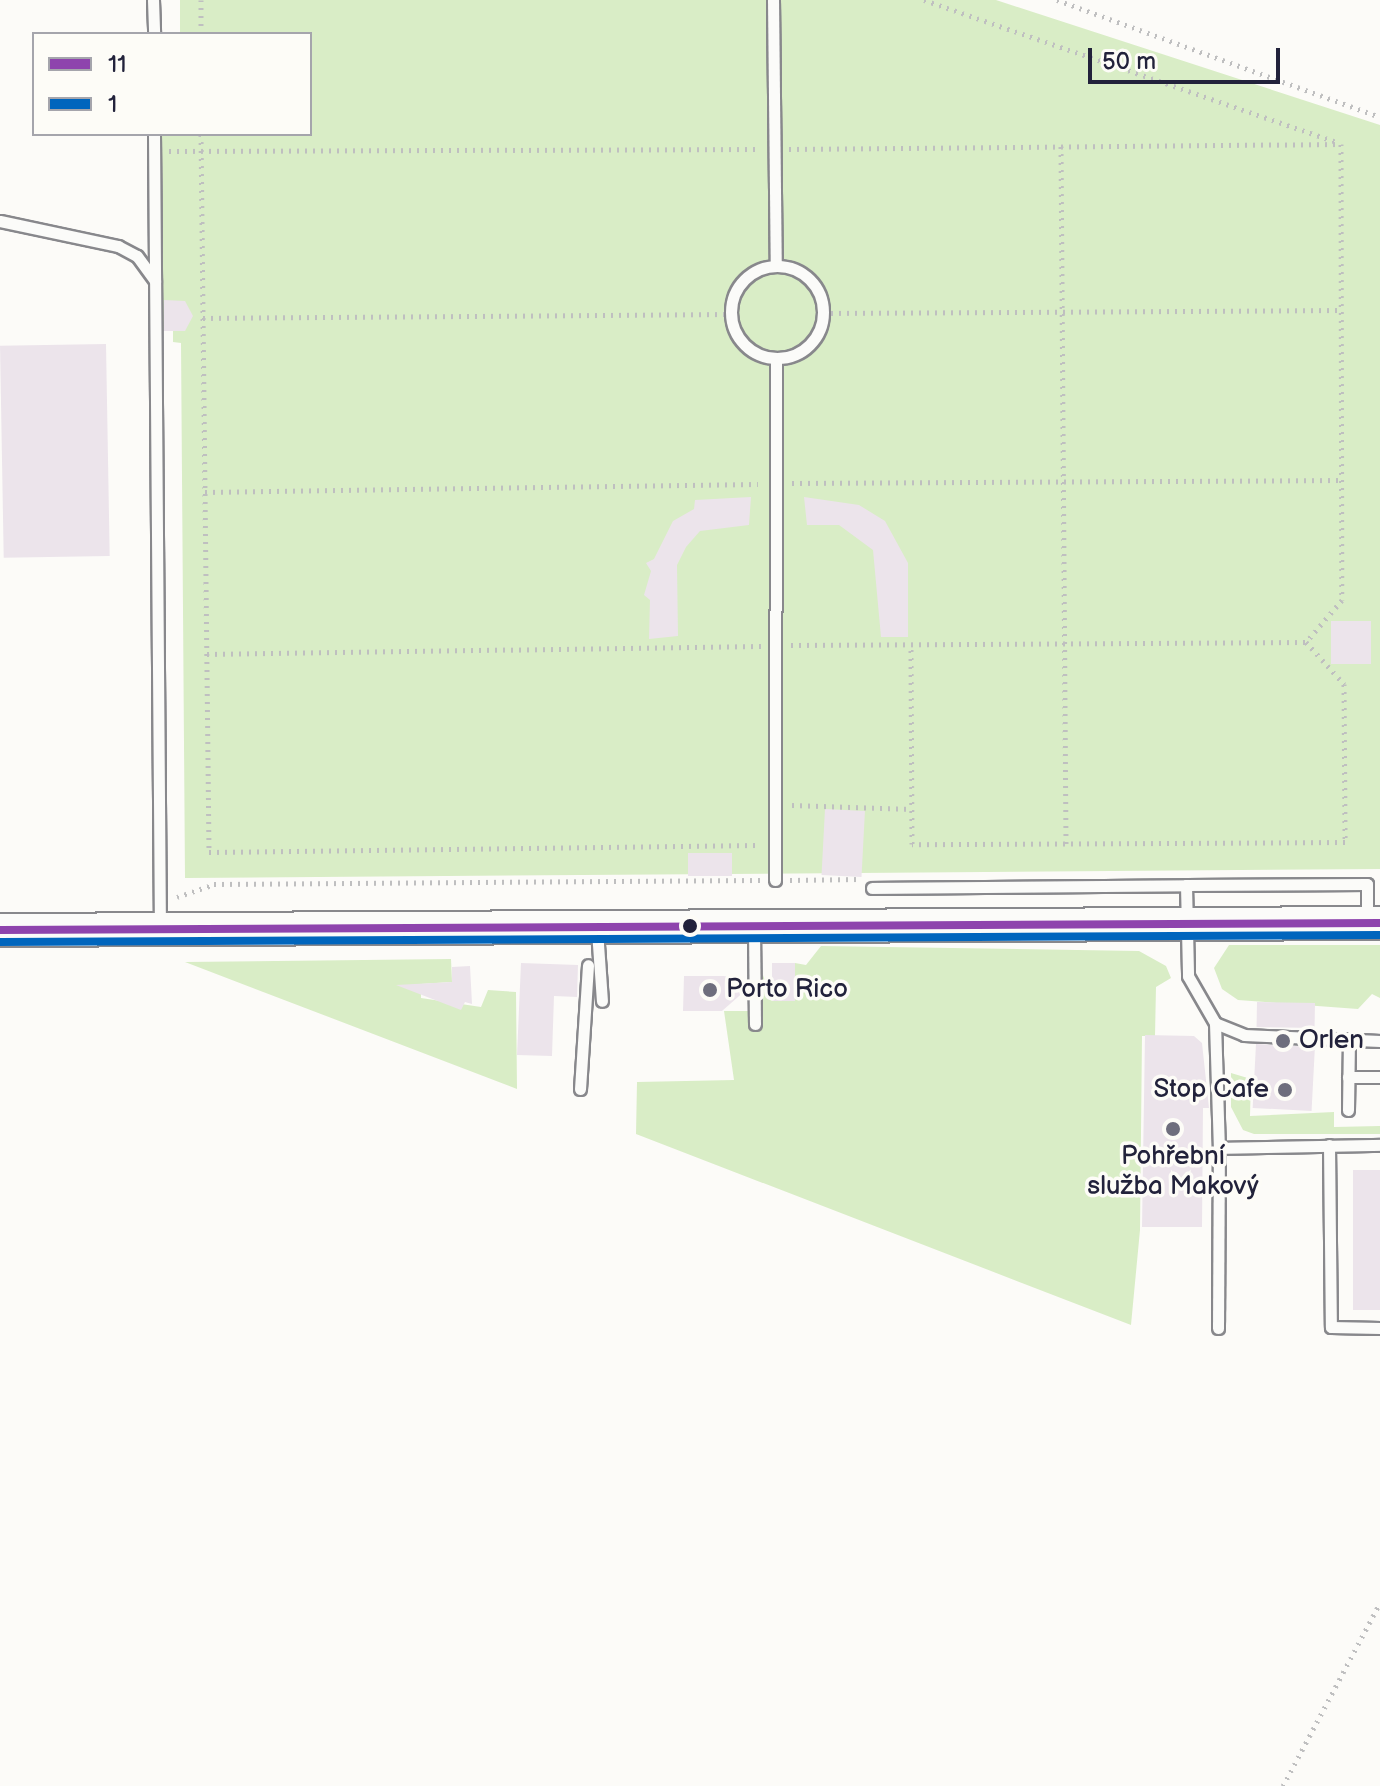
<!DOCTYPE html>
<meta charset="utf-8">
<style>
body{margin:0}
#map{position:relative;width:1380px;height:1786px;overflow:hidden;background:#fcfbf8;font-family:"Balsamiq Sans",sans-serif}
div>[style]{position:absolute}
.green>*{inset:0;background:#d9edc6}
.building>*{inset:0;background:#ece4eb;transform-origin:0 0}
.path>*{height:5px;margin-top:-2.5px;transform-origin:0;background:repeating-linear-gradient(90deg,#bfbfc0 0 2px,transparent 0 8px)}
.roads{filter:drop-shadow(2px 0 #88888c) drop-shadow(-2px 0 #88888c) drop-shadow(0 2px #88888c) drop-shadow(0 -2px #88888c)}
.lane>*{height:11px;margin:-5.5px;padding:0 5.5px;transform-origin:5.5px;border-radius:5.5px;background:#fbfbf9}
.lane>.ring{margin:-5.5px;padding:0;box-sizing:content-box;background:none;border:11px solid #fbfbf9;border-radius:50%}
.secondary>*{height:32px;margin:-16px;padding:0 16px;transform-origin:16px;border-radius:16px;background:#fbfbf9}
.bus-1>*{height:8px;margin:-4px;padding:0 4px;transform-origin:4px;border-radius:4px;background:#8e44ad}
.bus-2>*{height:8px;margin:-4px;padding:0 4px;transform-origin:4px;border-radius:4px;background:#0065bd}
.dots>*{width:22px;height:22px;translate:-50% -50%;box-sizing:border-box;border:4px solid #fdfcf7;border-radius:50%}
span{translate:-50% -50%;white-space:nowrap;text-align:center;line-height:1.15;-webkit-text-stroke:7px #fdfcf7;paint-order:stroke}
.poi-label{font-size:26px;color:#22223b}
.left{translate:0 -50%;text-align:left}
.right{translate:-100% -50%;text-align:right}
.legend{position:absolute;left:32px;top:32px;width:280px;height:104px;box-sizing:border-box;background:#fdfcf7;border:2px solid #a5a5ac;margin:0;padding:10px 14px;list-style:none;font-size:24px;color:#22223b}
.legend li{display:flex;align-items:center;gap:16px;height:40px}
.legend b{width:40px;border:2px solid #a5a5ac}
.scale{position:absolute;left:1088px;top:48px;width:192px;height:36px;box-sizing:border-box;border:4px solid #22223b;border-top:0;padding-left:10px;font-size:24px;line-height:28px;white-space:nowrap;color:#22223b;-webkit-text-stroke:6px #fdfcf7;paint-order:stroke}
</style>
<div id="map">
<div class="green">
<div style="clip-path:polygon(180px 0,996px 0,1380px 125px,1380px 869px,185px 878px,181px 343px,173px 342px,173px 331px,163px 331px,162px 134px,310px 134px,310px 34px,180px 34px)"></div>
<div style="clip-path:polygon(1229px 945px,1380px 945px,1380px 998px,1372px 994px,1358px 1009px,1238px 1000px,1222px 989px,1214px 968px)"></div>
<div style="clip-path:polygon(821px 946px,1139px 951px,1166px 966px,1171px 978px,1156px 987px,1155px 1036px,1142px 1036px,1140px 1230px,1131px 1325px,636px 1134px,637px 1082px,734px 1080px,724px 1011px,748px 1011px,748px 1024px,763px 1024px,763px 975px,772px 1001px,795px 1001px,795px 963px,806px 965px)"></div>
<div style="clip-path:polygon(451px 959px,452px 982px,421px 984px,421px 998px,481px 1007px,488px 990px,516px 992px,517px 1089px,185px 962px)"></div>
<div style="clip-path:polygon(1231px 1073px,1251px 1079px,1250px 1116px,1334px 1112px,1334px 1127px,1380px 1126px,1380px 1134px,1254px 1134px,1243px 1130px,1231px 1107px)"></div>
</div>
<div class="building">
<div style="clip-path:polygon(164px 300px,185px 301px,193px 316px,185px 331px,164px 331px)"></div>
<div style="left:106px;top:344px;width:212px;height:106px;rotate:89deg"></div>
<div style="clip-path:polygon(751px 497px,749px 525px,700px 531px,686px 547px,677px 565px,678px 636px,649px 639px,650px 600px,644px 595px,651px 571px,646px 563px,654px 559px,673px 521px,694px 509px,695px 500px)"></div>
<div style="clip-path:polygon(804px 497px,859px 505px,885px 521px,908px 563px,908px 637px,881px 637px,873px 550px,839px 525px,807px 525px)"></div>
<div style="left:1331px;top:621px;width:40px;height:43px"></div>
<div style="left:825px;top:809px;width:40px;height:66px;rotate:3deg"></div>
<div style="left:688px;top:853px;width:44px;height:23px"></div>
<div style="clip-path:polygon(521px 963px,578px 965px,577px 997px,554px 996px,552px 1056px,517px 1055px)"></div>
<div style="left:795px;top:963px;width:38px;height:23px;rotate:90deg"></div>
<div style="clip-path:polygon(470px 966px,472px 1004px,465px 1002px,461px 1010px,396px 985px,452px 982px,452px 967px)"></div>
<div style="clip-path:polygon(684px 976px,724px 976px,746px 981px,746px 990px,722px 1011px,683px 1011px)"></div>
<div style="left:1257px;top:1002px;width:58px;height:25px;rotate:1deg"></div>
<div style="clip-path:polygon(1145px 1035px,1194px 1036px,1202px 1043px,1209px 1108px,1203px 1108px,1202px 1227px,1142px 1227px)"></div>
<div style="left:1256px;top:1044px;width:59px;height:64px;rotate:3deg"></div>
<div style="left:1353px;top:1170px;width:27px;height:140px"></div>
</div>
<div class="path">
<div style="left:201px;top:0;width:34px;rotate:90deg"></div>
<div style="left:924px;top:0;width:436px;rotate:19deg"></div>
<div style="left:1057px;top:0;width:344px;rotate:19.9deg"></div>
<div style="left:201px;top:134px;width:718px;rotate:89.36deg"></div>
<div style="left:209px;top:852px;width:549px;rotate:-0.73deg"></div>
<div style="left:1061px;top:146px;width:698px;rotate:89.59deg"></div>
<div style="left:789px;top:149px;width:552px;rotate:-0.52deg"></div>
<div style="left:1341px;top:144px;width:456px;rotate:89.9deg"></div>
<div style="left:1342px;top:600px;width:55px;rotate:130.6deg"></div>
<div style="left:1306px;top:642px;width:57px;rotate:47.9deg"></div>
<div style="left:1344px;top:684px;width:158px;rotate:89.6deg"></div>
<div style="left:1345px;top:842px;width:433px;rotate:179.7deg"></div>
<div style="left:912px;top:844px;width:199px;rotate:-90.3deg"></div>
<div style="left:169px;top:151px;width:590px;rotate:-0.19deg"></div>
<div style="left:823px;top:313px;width:519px;rotate:-0.33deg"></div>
<div style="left:203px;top:318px;width:528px;rotate:-0.43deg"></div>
<div style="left:792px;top:483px;width:551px;rotate:-0.31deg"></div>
<div style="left:205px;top:492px;width:553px;rotate:-0.83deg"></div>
<div style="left:791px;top:645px;width:515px;rotate:-0.33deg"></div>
<div style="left:207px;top:654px;width:554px;rotate:-0.83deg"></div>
<div style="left:792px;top:805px;width:120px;rotate:1.9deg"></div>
<div style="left:790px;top:880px;width:70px;rotate:-0.8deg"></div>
<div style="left:177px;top:897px;width:39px;rotate:-19deg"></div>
<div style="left:214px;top:884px;width:546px;rotate:-0.42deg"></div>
<div style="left:1283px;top:1786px;width:207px;rotate:-62.1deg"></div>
</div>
<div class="roads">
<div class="lane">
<div style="left:153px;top:0;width:34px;rotate:88deg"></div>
<div style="left:773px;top:0;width:265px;rotate:89.4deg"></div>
<div style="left:154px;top:134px;width:794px;rotate:89.57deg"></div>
<div style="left:0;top:221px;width:121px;rotate:12deg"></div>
<div style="left:118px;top:246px;width:21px;rotate:28deg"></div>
<div style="left:137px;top:256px;width:31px;rotate:54deg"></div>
<div class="ring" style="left:731px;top:266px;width:81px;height:81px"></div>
<div style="left:775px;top:880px;width:522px;rotate:-89.89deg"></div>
<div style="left:1186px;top:885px;width:181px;rotate:-0.3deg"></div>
<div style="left:1367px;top:884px;width:38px;rotate:90deg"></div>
<div style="left:872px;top:888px;width:314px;rotate:-0.5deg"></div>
<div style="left:1186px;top:885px;width:91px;rotate:88.7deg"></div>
<div style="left:1188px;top:976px;width:54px;rotate:60.1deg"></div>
<div style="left:1215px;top:1023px;width:125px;rotate:88.2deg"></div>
<div style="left:1219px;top:1148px;width:161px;rotate:-1.1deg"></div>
<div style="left:754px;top:929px;width:95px;rotate:89.4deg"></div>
<div style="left:597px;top:930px;width:71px;rotate:86deg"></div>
<div style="left:1215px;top:1023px;width:31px;rotate:22deg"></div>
<div style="left:1244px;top:1035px;width:136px;rotate:2.5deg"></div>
<div style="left:1348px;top:1077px;width:32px"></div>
<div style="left:580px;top:1089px;width:124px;rotate:-86.3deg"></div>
<div style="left:1348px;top:1110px;width:70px;rotate:-89.2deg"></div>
<div style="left:1329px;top:1145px;width:182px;rotate:89.4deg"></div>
<div style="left:1331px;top:1327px;width:49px;rotate:1.2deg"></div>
<div style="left:1218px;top:1328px;width:180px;rotate:-89.7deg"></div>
</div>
<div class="secondary">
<div style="left:0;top:930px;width:1380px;rotate:-0.29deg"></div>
</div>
</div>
<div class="bus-1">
<div style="left:0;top:930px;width:1380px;rotate:-0.29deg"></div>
</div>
<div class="bus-2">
<div style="left:0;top:942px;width:1380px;rotate:-0.29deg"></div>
</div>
<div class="dots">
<div style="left:690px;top:926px;background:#22223b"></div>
<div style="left:710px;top:990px;background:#6e6e7d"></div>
<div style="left:1283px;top:1041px;background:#6e6e7d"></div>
<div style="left:1285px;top:1090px;background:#6e6e7d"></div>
<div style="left:1173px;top:1129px;background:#6e6e7d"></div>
</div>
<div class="poi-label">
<span class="left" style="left:726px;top:990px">Porto Rico</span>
<span class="left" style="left:1299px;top:1041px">Orlen</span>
<span class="right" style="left:1269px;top:1090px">Stop Cafe</span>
<span style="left:1173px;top:1172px">Pohřební<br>služba Makový</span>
</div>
<ul class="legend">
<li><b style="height:10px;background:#8e44ad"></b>11</li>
<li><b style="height:10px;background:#0065bd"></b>1</li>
</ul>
<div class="scale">50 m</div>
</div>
